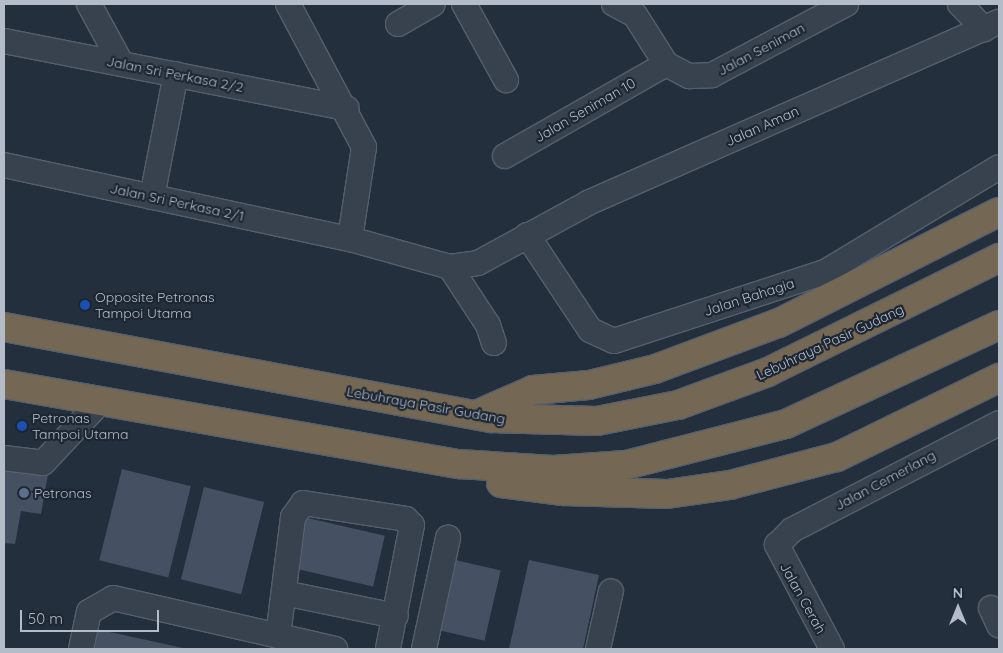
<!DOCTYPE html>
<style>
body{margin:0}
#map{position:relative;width:1003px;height:653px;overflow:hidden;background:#242f3e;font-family:Quicksand,sans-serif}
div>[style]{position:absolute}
.building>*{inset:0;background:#455162;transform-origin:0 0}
.roads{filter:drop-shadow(1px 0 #565f6c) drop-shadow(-1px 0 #565f6c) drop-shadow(0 1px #565f6c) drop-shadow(0 -1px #565f6c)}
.minor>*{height:24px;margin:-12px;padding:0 12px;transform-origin:12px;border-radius:12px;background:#38414e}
.highway>*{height:28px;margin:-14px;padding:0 14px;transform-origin:14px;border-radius:14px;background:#746855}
.dots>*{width:14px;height:14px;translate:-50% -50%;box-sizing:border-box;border:2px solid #1d2633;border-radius:50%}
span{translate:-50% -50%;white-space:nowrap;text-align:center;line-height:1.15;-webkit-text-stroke:4.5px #1d2633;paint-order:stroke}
.street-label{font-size:14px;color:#b4bcc9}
.poi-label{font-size:14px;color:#b4bcc9}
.left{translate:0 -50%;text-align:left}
.frame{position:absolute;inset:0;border:5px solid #b4bcc9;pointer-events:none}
.north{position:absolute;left:933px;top:583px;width:50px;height:50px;-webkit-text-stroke:4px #1d2633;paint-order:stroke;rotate:0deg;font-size:14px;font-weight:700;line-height:20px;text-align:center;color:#b4bcc9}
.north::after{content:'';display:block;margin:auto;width:18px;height:22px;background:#b4bcc9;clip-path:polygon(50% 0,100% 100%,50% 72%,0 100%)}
.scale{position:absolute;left:20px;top:610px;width:139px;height:22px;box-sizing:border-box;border:2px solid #b4bcc9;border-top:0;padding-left:6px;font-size:15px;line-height:18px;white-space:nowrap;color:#b4bcc9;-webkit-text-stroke:4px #1d2633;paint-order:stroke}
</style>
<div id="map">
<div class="building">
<div style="clip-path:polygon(4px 467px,48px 474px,41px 514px,21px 511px,15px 544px,4px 543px)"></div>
<div style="left:122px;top:469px;width:71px;height:94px;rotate:14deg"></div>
<div style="left:204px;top:487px;width:62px;height:95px;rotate:14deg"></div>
<div style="left:299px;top:516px;width:88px;height:52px;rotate:13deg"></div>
<div style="left:451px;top:559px;width:51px;height:72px;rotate:13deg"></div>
<div style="clip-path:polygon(529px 560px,599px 575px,583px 649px,509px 649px)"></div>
<div style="clip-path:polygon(96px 629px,183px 648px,183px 649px,91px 649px)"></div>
</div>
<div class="roads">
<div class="minor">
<div style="left:89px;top:4px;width:67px;rotate:61.5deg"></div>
<div style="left:288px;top:4px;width:162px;rotate:62deg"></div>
<div style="left:364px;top:147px;width:93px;rotate:98.7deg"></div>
<div style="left:464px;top:4px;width:87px;rotate:61.1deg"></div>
<div style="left:614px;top:4px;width:24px;rotate:28deg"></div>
<div style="left:635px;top:15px;width:58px;rotate:57.7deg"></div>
<div style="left:666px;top:64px;width:26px;rotate:28deg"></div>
<div style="left:689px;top:76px;width:23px;rotate:-2deg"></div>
<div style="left:712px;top:75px;width:152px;rotate:-27.9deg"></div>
<div style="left:960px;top:4px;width:35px;rotate:46deg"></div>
<div style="left:398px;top:24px;width:40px;rotate:-29.7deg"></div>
<div style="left:4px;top:41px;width:349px;rotate:11.1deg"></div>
<div style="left:505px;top:156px;width:185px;rotate:-29.7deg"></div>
<div style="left:4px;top:165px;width:354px;rotate:12.1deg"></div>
<div style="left:350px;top:239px;width:104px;rotate:15.6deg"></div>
<div style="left:450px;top:267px;width:28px;rotate:-8deg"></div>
<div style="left:478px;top:263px;width:125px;rotate:-28.6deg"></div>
<div style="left:588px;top:203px;width:449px;rotate:-23.8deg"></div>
<div style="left:152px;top:197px;width:125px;rotate:-79deg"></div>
<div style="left:527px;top:235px;width:114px;rotate:56.4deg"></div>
<div style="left:590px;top:330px;width:26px;rotate:25deg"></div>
<div style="left:614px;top:341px;width:222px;rotate:-18.1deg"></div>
<div style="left:825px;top:272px;width:203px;rotate:-31.1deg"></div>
<div style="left:450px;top:267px;width:69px;rotate:56.8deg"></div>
<div style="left:488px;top:325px;width:19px;rotate:72deg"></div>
<div style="left:4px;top:458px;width:39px;rotate:7deg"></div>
<div style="left:43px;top:463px;width:85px;rotate:-46.9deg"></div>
<div style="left:284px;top:593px;width:114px;rotate:11.6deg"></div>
<div style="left:991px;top:608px;width:19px;rotate:65deg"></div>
<div style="left:278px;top:636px;width:120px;rotate:-82.8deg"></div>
<div style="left:293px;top:517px;width:17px;rotate:-54deg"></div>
<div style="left:303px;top:503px;width:104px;rotate:8.8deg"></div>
<div style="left:406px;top:519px;width:8px;rotate:45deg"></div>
<div style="left:412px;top:525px;width:126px;rotate:101deg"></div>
<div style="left:81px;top:649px;width:38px;rotate:-78deg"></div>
<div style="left:89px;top:612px;width:28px;rotate:-30deg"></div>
<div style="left:113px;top:598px;width:228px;rotate:12.9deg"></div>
<div style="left:424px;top:649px;width:114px;rotate:-77.8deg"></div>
<div style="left:598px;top:649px;width:59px;rotate:-77.4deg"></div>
<div style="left:832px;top:649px;width:118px;rotate:-117.9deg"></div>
<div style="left:777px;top:545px;width:21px;rotate:-45deg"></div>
<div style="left:792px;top:530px;width:233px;rotate:-27.3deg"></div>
</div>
<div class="highway">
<div style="left:4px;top:327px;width:496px;rotate:10.6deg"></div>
<div style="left:492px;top:418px;width:105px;rotate:1.6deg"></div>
<div style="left:597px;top:421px;width:83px;rotate:-11.2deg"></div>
<div style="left:678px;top:405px;width:96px;rotate:-20.1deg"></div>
<div style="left:768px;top:372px;width:258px;rotate:-26.3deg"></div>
<div style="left:4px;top:384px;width:462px;rotate:10deg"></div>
<div style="left:459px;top:464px;width:94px;rotate:3.7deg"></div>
<div style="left:553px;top:470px;width:73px;rotate:-3.9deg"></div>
<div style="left:626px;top:465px;width:165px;rotate:-14.4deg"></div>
<div style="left:786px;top:424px;width:235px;rotate:-24.9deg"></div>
<div style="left:476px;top:415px;width:62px;rotate:-23.7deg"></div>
<div style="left:533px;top:390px;width:56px;rotate:-5.1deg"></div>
<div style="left:589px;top:385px;width:68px;rotate:-13.6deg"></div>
<div style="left:655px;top:369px;width:132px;rotate:-20.4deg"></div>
<div style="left:779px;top:323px;width:246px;rotate:-26.8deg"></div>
<div style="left:501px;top:483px;width:63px;rotate:7.4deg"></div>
<div style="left:563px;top:491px;width:104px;rotate:1.7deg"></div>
<div style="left:667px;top:494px;width:64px;rotate:-8.1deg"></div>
<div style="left:730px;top:485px;width:111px;rotate:-14.7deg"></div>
<div style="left:837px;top:457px;width:180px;rotate:-26deg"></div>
</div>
</div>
<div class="dots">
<div style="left:85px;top:305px;background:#1a4fb4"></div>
<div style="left:22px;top:426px;background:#1a4fb4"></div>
<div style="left:24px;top:493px;background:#5c6f8a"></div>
</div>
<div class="street-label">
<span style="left:761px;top:49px;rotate:-28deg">Jalan Seniman</span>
<span style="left:175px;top:74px;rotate:11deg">Jalan Sri Perkasa 2/2</span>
<span style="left:585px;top:110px;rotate:-30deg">Jalan Seniman 10</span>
<span style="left:762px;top:126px;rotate:-24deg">Jalan Aman</span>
<span style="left:177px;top:202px;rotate:12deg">Jalan Sri Perkasa 2/1</span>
<span style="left:749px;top:297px;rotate:-18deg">Jalan Bahagia</span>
<span style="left:830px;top:342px;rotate:-25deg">Lebuhraya Pasir Gudang</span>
<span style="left:426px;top:405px;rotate:10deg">Lebuhraya Pasir Gudang</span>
<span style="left:885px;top:480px;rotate:-28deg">Jalan Cemerlang</span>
<span style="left:803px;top:598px;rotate:61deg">Jalan Cerah</span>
</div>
<div class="poi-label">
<span class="left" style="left:95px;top:305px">Opposite Petronas<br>Tampoi Utama</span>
<span class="left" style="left:32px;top:426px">Petronas<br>Tampoi Utama</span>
<span class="left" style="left:34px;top:493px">Petronas</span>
</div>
<div class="frame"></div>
<div class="north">N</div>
<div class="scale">50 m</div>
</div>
